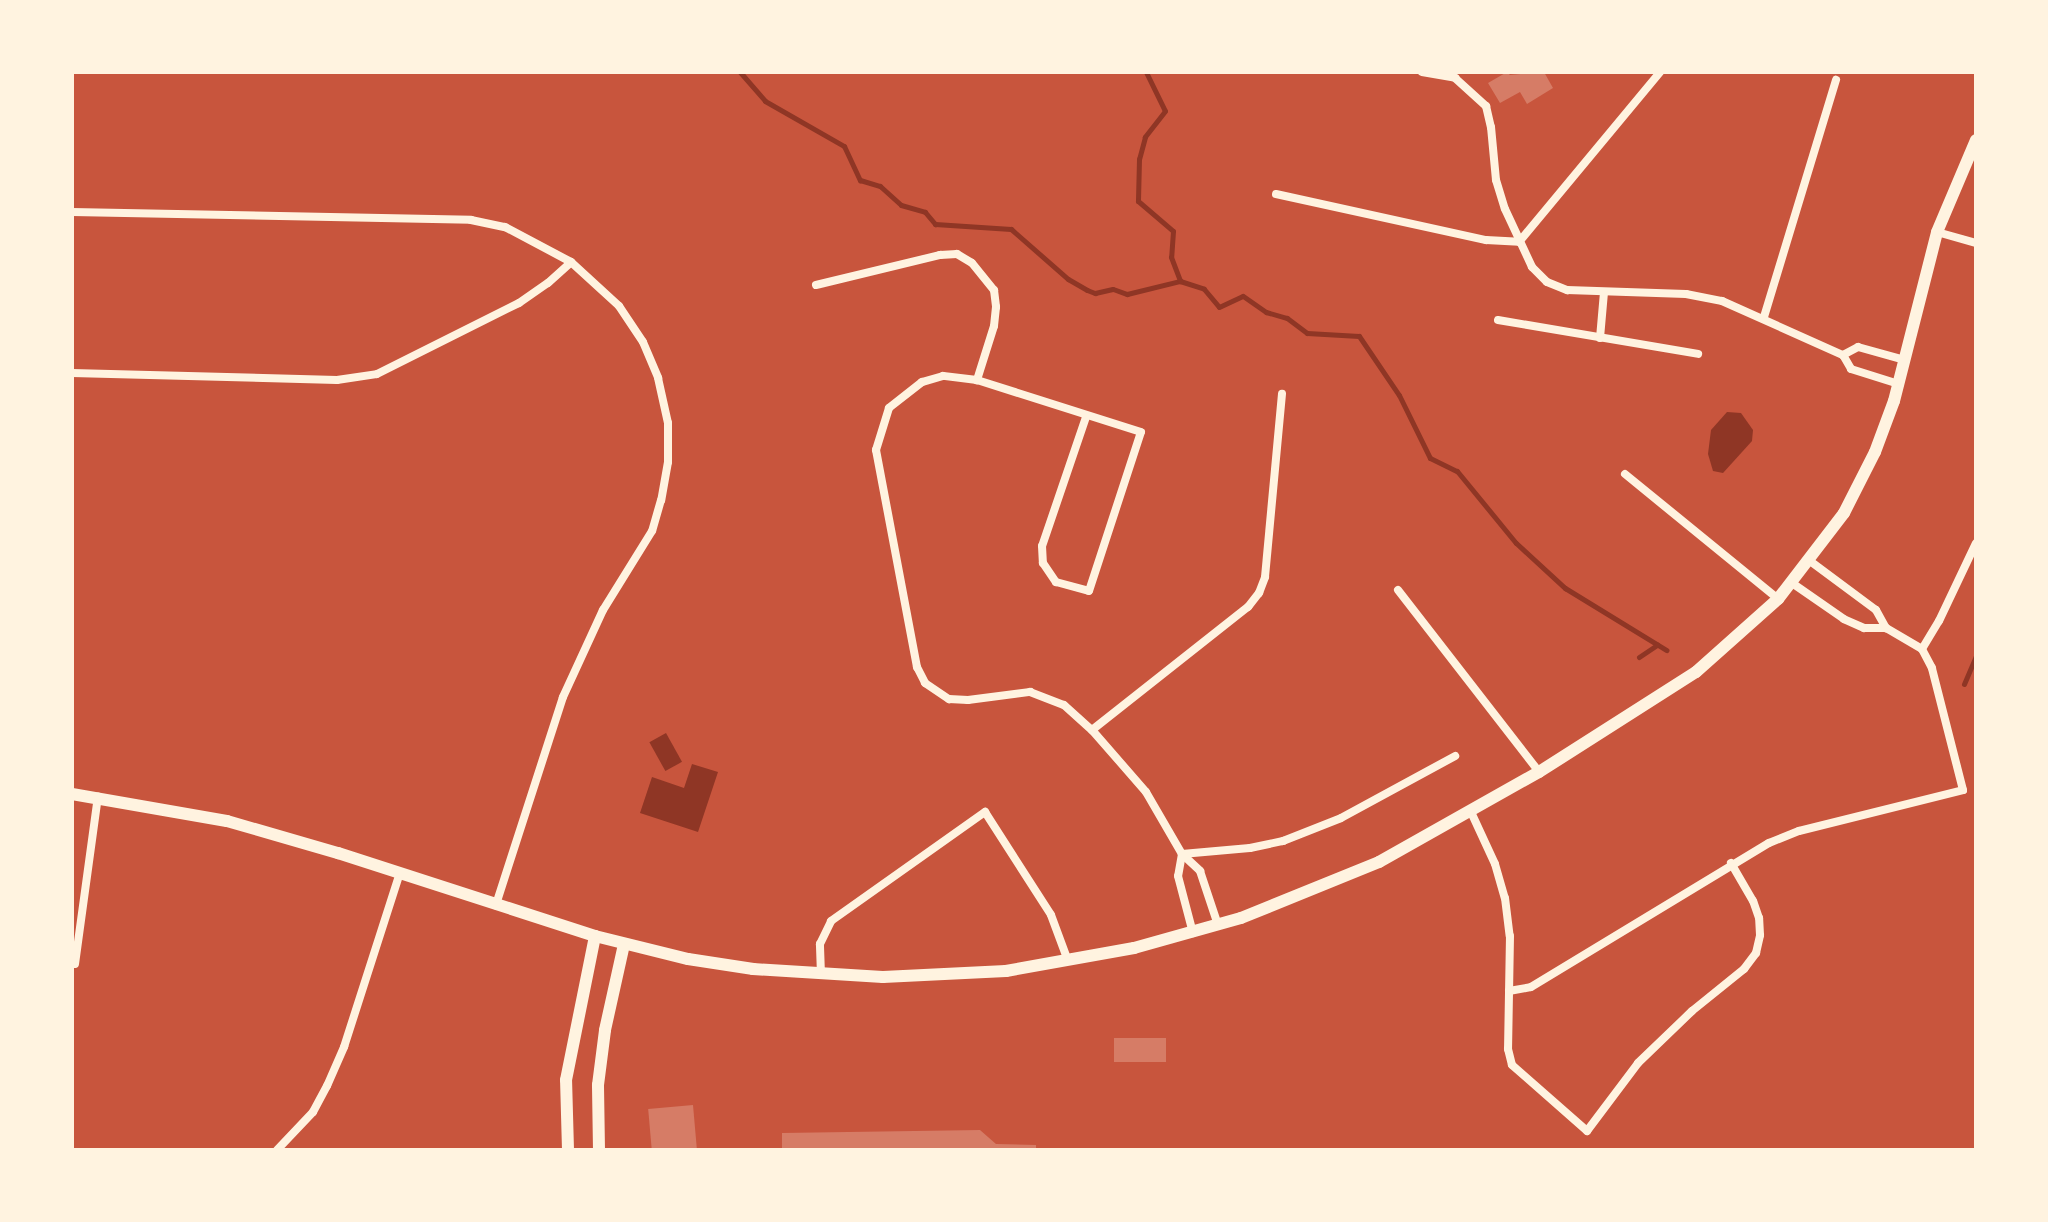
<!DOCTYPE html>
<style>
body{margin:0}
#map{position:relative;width:2048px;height:1222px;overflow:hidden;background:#c8553d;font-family:Overpass,sans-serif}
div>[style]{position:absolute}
.water>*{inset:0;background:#8f3625;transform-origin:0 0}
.stream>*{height:5px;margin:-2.5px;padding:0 2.5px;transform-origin:2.5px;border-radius:2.5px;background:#8f3625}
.building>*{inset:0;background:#d67c66;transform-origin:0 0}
.minor>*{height:8px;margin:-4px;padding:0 4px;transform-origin:4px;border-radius:4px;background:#fff3e0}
.tertiary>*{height:12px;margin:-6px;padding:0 6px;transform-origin:6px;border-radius:6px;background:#fff3e0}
span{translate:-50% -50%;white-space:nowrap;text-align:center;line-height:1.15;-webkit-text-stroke:8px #fff3e0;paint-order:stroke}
.frame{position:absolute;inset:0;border:74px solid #fff3e0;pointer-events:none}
</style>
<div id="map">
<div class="water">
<div style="clip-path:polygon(1727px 412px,1741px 413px,1753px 430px,1752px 441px,1723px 473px,1713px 471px,1708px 454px,1711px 430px)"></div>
<div style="left:666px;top:733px;width:33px;height:19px;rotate:61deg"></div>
<div style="clip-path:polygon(692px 764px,718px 772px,698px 832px,640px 813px,652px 777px,684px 788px)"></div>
</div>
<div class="stream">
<div style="left:740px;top:72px;width:38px;rotate:49deg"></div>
<div style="left:765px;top:101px;width:91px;rotate:29.7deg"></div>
<div style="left:844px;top:146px;width:38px;rotate:65deg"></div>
<div style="left:860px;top:180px;width:21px;rotate:17deg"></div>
<div style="left:880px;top:186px;width:28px;rotate:42deg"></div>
<div style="left:901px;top:205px;width:25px;rotate:16deg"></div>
<div style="left:925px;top:212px;width:16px;rotate:50deg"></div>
<div style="left:935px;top:224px;width:76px;rotate:3.8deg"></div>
<div style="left:1011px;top:229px;width:76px;rotate:41.3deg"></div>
<div style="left:1068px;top:279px;width:22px;rotate:30deg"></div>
<div style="left:1087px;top:290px;width:9px;rotate:21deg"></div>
<div style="left:1095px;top:293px;width:18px;rotate:-13deg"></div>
<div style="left:1113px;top:289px;width:15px;rotate:20deg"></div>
<div style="left:1127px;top:294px;width:55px;rotate:-13.8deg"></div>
<div style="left:1180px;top:281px;width:25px;rotate:18deg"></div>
<div style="left:1204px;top:289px;width:23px;rotate:50deg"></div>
<div style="left:1219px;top:307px;width:26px;rotate:-25deg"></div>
<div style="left:1243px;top:296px;width:28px;rotate:35deg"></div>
<div style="left:1266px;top:312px;width:22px;rotate:16deg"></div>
<div style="left:1287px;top:318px;width:25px;rotate:37deg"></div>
<div style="left:1307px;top:333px;width:52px;rotate:3.3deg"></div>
<div style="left:1359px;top:336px;width:71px;rotate:55.9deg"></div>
<div style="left:1399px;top:395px;width:70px;rotate:63.8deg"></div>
<div style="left:1430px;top:458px;width:30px;rotate:26deg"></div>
<div style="left:1457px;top:471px;width:93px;rotate:50.7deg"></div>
<div style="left:1516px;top:543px;width:67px;rotate:42.6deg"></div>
<div style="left:1565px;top:588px;width:119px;rotate:31.5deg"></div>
<div style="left:1146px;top:72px;width:43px;rotate:64deg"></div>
<div style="left:1165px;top:111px;width:33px;rotate:128deg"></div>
<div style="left:1145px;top:137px;width:23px;rotate:105deg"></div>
<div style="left:1139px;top:159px;width:42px;rotate:91.4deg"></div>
<div style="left:1138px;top:201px;width:46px;rotate:40.6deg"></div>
<div style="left:1173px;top:231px;width:26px;rotate:94deg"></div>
<div style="left:1171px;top:257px;width:26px;rotate:69deg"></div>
<div style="left:1639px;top:657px;width:22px;rotate:-34deg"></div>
<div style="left:1964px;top:684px;width:30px;rotate:-67deg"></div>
</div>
<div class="building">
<div style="clip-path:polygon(1507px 72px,1510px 75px,1544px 72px,1553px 88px,1527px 104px,1520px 92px,1500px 103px,1488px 83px)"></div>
<div style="left:1166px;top:1038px;width:24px;height:52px;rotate:90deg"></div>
<div style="left:693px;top:1105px;width:45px;height:45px;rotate:85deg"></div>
<div style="clip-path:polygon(980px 1130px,996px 1144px,1036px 1145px,1036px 1150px,782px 1150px,782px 1133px)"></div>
</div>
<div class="minor">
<div style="left:1422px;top:72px;width:34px;rotate:10deg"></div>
<div style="left:1455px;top:78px;width:42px;rotate:42.1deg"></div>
<div style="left:1486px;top:106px;width:22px;rotate:77deg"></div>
<div style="left:1491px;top:127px;width:53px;rotate:84.6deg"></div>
<div style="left:1496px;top:180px;width:30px;rotate:73deg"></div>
<div style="left:1505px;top:209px;width:64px;rotate:65deg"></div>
<div style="left:1532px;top:267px;width:21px;rotate:45deg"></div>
<div style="left:1547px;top:282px;width:22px;rotate:22deg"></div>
<div style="left:1567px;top:290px;width:119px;rotate:1.9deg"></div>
<div style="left:1686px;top:294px;width:37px;rotate:11deg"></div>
<div style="left:1722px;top:301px;width:133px;rotate:24.1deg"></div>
<div style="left:1276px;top:194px;width:215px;rotate:12.4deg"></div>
<div style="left:1486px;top:240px;width:33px;rotate:3deg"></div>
<div style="left:1519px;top:242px;width:221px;rotate:-50.3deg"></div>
<div style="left:72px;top:212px;width:399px;rotate:1.1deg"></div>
<div style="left:471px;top:220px;width:35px;rotate:12deg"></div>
<div style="left:505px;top:227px;width:75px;rotate:27.9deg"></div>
<div style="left:571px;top:262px;width:65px;rotate:42.5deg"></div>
<div style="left:619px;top:306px;width:43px;rotate:56.3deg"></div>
<div style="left:643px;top:342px;width:39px;rotate:67deg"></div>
<div style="left:658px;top:378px;width:46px;rotate:77.5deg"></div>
<div style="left:668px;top:423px;width:39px;rotate:90deg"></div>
<div style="left:668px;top:462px;width:39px;rotate:100deg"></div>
<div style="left:661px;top:500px;width:32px;rotate:106deg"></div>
<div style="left:652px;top:531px;width:93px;rotate:121.8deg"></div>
<div style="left:603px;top:610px;width:96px;rotate:114.7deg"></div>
<div style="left:563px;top:697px;width:219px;rotate:107.9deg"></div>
<div style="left:1937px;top:232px;width:41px;rotate:15.8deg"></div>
<div style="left:816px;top:285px;width:128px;rotate:-13.6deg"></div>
<div style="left:940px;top:255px;width:17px;rotate:-3deg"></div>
<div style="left:957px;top:254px;width:17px;rotate:31deg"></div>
<div style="left:972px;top:263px;width:35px;rotate:51deg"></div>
<div style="left:994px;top:290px;width:17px;rotate:83deg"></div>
<div style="left:996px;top:307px;width:19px;rotate:96deg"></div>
<div style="left:994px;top:326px;width:57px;rotate:107.5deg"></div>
<div style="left:1764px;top:317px;width:248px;rotate:-73.1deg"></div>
<div style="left:1498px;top:320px;width:203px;rotate:9.6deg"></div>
<div style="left:1600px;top:338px;width:46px;rotate:-85deg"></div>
<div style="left:1843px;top:355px;width:16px;rotate:60deg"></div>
<div style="left:1851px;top:369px;width:50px;rotate:17.4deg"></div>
<div style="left:1843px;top:355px;width:17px;rotate:-28deg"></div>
<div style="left:1858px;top:347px;width:49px;rotate:15.5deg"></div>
<div style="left:72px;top:373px;width:265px;rotate:1.5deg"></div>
<div style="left:337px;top:380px;width:40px;rotate:-8.5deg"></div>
<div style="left:377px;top:374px;width:159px;rotate:-26.6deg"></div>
<div style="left:519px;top:303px;width:35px;rotate:-35deg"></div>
<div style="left:548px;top:283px;width:31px;rotate:-42deg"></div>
<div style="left:1086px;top:417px;width:136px;rotate:108.8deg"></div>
<div style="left:1042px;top:546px;width:17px;rotate:87deg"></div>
<div style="left:1043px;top:563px;width:23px;rotate:56deg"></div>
<div style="left:1056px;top:582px;width:34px;rotate:15deg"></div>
<div style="left:1089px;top:591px;width:167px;rotate:-71.9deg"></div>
<div style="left:1141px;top:432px;width:172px;rotate:-162.4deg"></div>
<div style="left:977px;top:380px;width:34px;rotate:-173deg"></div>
<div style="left:943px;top:376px;width:22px;rotate:164deg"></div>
<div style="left:922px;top:382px;width:42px;rotate:141.8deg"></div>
<div style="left:889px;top:408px;width:44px;rotate:107.2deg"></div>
<div style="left:876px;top:450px;width:221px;rotate:79.3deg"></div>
<div style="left:917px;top:667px;width:18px;rotate:63deg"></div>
<div style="left:925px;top:683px;width:29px;rotate:34deg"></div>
<div style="left:949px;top:699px;width:19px;rotate:3deg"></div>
<div style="left:968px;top:700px;width:63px;rotate:-7.4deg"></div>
<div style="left:1030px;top:692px;width:36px;rotate:21deg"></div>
<div style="left:1064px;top:705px;width:38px;rotate:42deg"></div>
<div style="left:1092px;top:730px;width:82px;rotate:48.9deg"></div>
<div style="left:1146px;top:792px;width:72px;rotate:59.9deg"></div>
<div style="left:1182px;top:854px;width:25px;rotate:43deg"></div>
<div style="left:1200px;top:871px;width:57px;rotate:71.6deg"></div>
<div style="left:1625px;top:474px;width:198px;rotate:39.2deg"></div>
<div style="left:1810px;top:561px;width:82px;rotate:36.6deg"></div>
<div style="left:1876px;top:610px;width:21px;rotate:61deg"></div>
<div style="left:1398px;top:590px;width:230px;rotate:52.2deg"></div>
<div style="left:1922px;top:649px;width:33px;rotate:-59deg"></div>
<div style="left:1939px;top:621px;width:86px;rotate:-64.6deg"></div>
<div style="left:1092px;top:730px;width:199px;rotate:-38.3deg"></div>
<div style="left:1248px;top:607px;width:18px;rotate:-52deg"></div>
<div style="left:1259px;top:593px;width:17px;rotate:-69deg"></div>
<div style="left:1265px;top:577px;width:184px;rotate:-84.7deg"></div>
<div style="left:1471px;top:812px;width:57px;rotate:65.2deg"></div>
<div style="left:1495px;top:864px;width:35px;rotate:74deg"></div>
<div style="left:1505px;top:898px;width:38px;rotate:83deg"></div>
<div style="left:1510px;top:936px;width:113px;rotate:91deg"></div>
<div style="left:1508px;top:1049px;width:16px;rotate:76deg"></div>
<div style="left:1512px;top:1065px;width:100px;rotate:41.3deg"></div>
<div style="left:1587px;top:1131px;width:85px;rotate:-53.1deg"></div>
<div style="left:1638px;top:1063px;width:75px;rotate:-43.9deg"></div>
<div style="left:1692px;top:1011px;width:67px;rotate:-38.9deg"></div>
<div style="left:1744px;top:969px;width:20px;rotate:-53deg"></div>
<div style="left:1756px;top:953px;width:18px;rotate:-77deg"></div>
<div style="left:1760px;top:935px;width:17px;rotate:-93deg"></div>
<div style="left:1759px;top:918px;width:18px;rotate:-109deg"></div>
<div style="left:1753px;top:901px;width:44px;rotate:-120.1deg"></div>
<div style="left:1182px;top:854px;width:68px;rotate:-5deg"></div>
<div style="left:1250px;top:848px;width:34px;rotate:-12deg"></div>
<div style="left:1283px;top:841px;width:62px;rotate:-21.6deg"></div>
<div style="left:1341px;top:818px;width:130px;rotate:-28.5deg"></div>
<div style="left:1182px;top:854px;width:22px;rotate:100deg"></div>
<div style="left:1178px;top:876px;width:59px;rotate:75.3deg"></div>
<div style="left:75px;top:964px;width:169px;rotate:-82.2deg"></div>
<div style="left:821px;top:975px;width:31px;rotate:-92deg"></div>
<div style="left:820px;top:944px;width:25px;rotate:-64deg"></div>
<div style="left:831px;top:921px;width:189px;rotate:-35.3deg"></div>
<div style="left:985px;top:812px;width:122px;rotate:57.3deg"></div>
<div style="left:1051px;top:915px;width:49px;rotate:69.7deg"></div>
<div style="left:1509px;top:991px;width:22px;rotate:-10deg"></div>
<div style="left:1531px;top:987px;width:278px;rotate:-31.2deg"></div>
<div style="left:1769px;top:843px;width:32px;rotate:-22deg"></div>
<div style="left:1799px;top:831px;width:169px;rotate:-14deg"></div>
<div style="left:1963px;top:790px;width:126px;rotate:-104.3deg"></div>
<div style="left:1932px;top:668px;width:21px;rotate:-118deg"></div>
<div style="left:1922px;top:649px;width:42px;rotate:-149.7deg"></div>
<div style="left:1886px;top:628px;width:22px;rotate:180deg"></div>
<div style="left:1864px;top:628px;width:22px;rotate:-156deg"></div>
<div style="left:1844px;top:619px;width:63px;rotate:-145.3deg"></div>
<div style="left:277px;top:1150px;width:52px;rotate:-46.5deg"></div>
<div style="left:313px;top:1112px;width:30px;rotate:-62deg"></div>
<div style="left:327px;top:1086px;width:43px;rotate:-66.4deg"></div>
<div style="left:344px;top:1047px;width:183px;rotate:-72.2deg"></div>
</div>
<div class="tertiary">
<div style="left:72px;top:794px;width:157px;rotate:9.9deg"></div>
<div style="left:227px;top:821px;width:116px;rotate:16.1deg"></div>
<div style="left:338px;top:853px;width:270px;rotate:17.9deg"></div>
<div style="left:595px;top:936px;width:96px;rotate:13.9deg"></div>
<div style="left:688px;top:959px;width:66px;rotate:8.7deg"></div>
<div style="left:753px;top:969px;width:130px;rotate:3.5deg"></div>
<div style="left:883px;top:977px;width:123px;rotate:-2.8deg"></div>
<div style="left:1006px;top:971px;width:130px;rotate:-10.2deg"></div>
<div style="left:1134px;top:948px;width:111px;rotate:-15.7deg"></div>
<div style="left:1241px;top:918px;width:149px;rotate:-22.1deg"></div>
<div style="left:1379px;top:862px;width:184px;rotate:-29.4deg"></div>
<div style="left:1539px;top:772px;width:186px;rotate:-32.5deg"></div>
<div style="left:1696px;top:672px;width:110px;rotate:-41.7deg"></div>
<div style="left:1778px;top:599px;width:108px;rotate:-52.5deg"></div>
<div style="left:1844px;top:513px;width:68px;rotate:-63.1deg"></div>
<div style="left:1875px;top:452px;width:54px;rotate:-69.6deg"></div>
<div style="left:1894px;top:401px;width:174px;rotate:-75.7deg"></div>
<div style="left:1937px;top:232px;width:100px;rotate:-67deg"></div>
<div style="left:568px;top:1150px;width:70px;rotate:-91.6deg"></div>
<div style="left:566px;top:1080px;width:147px;rotate:-78.6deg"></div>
<div style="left:599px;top:1150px;width:65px;rotate:-90.9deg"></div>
<div style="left:598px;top:1085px;width:55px;rotate:-82.7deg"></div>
<div style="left:605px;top:1030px;width:88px;rotate:-77.5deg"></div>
</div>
<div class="frame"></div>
</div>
